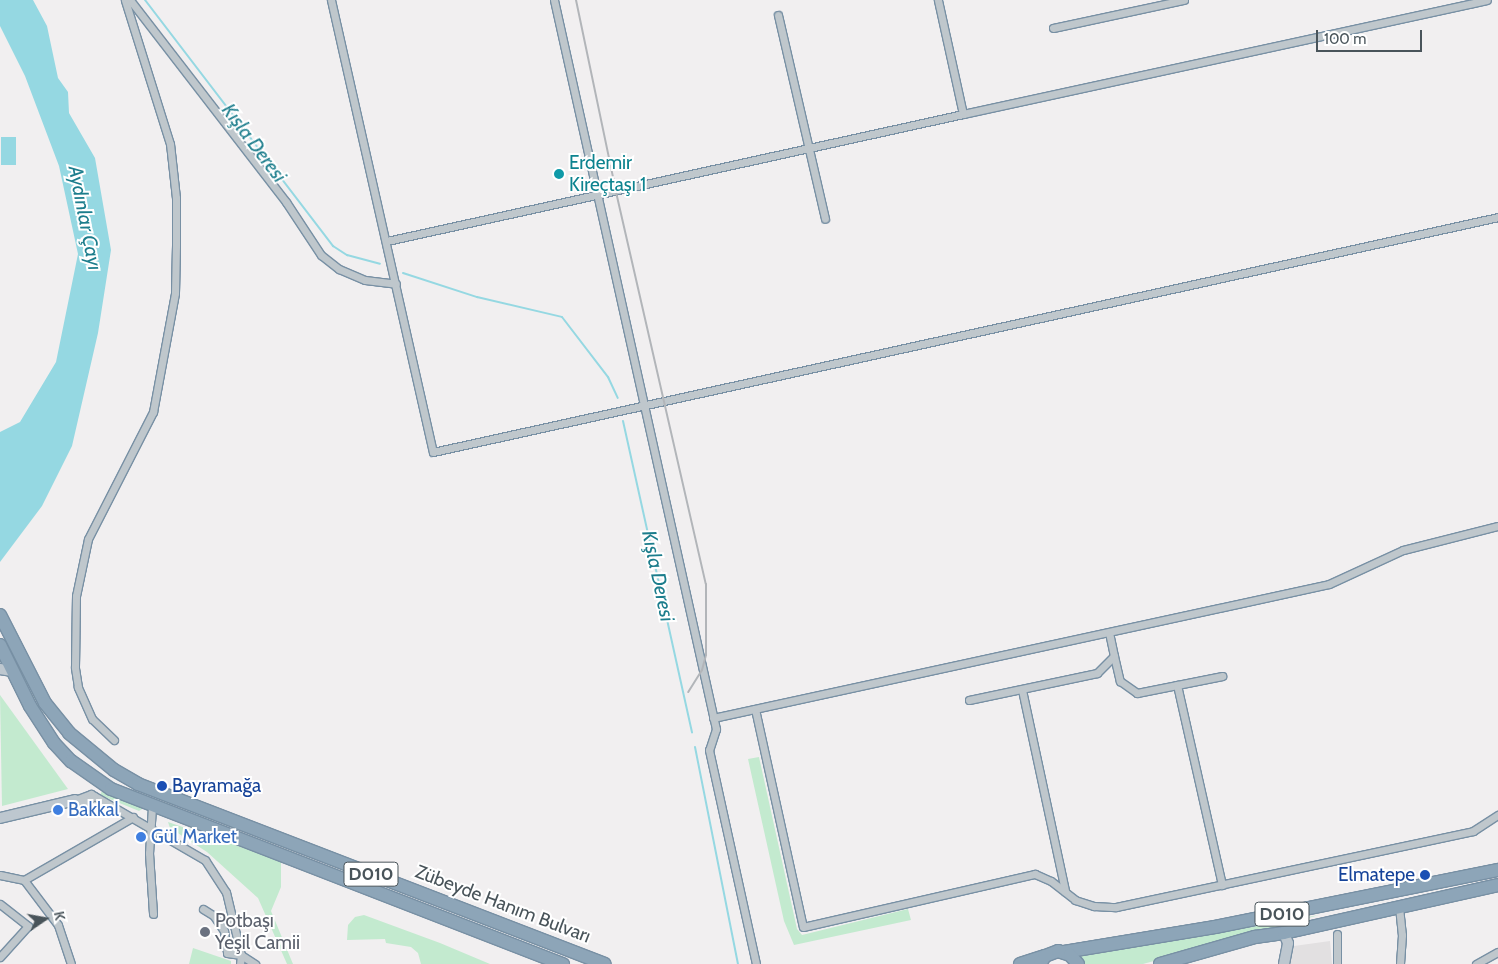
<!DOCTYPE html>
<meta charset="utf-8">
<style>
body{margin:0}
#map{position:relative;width:1498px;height:964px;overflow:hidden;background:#f1eff0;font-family:Cabin,sans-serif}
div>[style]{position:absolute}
.education>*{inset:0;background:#e2e0e1}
.green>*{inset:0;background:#c3eacf}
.water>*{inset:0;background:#95d8e2;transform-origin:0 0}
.stream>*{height:2px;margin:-1px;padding:0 1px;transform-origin:1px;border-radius:1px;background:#95d8e2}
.roads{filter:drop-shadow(1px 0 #7890a4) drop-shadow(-1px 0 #7890a4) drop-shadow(0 1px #7890a4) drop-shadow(0 -1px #7890a4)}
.street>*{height:7px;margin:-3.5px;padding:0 3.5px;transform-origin:3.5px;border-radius:3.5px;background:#bfc7cc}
.secondary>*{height:10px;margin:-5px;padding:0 5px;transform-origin:5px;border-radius:5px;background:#bdc7cf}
.highway>*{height:12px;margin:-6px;padding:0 6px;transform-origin:6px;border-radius:6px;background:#8da5b8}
.rail>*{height:2px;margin:-1px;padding:0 1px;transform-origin:1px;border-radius:1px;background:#b2b5b9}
.dots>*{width:14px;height:14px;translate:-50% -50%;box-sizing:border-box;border:2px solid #fff;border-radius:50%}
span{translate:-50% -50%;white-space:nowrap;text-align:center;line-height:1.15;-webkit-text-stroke:4px #fff;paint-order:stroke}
.shield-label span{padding:1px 4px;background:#fff;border:1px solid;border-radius:4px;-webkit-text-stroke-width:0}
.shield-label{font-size:18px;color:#49545a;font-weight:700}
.culture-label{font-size:19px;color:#0d838f}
.left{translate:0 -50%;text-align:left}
.transit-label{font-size:19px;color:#164399}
.right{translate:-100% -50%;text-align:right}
.shop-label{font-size:19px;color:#366cbe}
.street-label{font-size:19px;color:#49545a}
.worship-label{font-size:19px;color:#5b616d}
.water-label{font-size:20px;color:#1c7d8c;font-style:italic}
.north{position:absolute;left:20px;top:894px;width:50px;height:50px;-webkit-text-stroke:4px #fff;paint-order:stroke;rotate:78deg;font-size:14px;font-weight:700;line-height:20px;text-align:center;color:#49545a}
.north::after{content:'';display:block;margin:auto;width:18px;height:22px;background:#49545a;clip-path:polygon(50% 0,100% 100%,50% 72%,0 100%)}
.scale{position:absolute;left:1316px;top:30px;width:106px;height:22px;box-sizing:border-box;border:2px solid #49545a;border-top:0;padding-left:6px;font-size:15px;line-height:18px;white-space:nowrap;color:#49545a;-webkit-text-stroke:4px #fff;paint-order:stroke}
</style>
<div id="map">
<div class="education">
<div style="clip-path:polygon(1330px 941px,1332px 964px,1289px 964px,1294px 946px)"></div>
</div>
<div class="green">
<div style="clip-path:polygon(0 695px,68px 789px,2px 806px)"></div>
<div style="clip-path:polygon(759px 757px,797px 929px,802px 935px,908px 909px,911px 920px,794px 945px,784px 921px,748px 759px)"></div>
<div style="clip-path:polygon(103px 789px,142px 806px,142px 809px,139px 811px,100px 795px)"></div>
<div style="clip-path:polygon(168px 822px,281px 861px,281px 887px,271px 911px,293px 964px,287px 964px,258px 898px,207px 852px,170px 828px)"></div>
<div style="clip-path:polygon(364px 915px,440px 943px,490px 964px,421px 964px,418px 953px,411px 947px,386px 943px,385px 939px,347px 940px,348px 925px,355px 917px)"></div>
<div style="clip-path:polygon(1319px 915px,1143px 964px,1082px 964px,1078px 957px)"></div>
<div style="clip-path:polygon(193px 948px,231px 961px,231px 964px,189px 964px)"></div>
</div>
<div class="water">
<div style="clip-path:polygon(0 0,33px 0,47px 26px,58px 78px,68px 92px,69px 113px,95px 158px,111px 250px,98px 333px,72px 446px,42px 506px,0 562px,0 432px,20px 422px,56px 362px,78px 254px,59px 166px,25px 76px,0 26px)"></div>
<div style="left:1px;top:137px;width:15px;height:28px"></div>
</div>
<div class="stream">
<div style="left:145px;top:0;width:310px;rotate:52.6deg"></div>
<div style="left:333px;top:246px;width:17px;rotate:33deg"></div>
<div style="left:347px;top:255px;width:34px;rotate:15deg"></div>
<div style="left:403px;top:273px;width:78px;rotate:18deg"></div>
<div style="left:477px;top:297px;width:87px;rotate:13.2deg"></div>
<div style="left:562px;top:317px;width:76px;rotate:52.5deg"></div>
<div style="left:608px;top:377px;width:23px;rotate:65deg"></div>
<div style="left:623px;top:421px;width:319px;rotate:77.5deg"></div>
<div style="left:695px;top:747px;width:221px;rotate:78.8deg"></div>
</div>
<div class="roads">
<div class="street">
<div style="left:130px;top:0;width:255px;rotate:52.3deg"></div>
<div style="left:286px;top:202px;width:64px;rotate:56.6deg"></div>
<div style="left:321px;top:255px;width:23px;rotate:38deg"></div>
<div style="left:339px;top:269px;width:28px;rotate:23deg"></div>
<div style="left:365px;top:280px;width:31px;rotate:7deg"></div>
<div style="left:331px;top:0;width:463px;rotate:77.3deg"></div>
<div style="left:433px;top:452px;width:1091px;rotate:-12.44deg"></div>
<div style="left:554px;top:0;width:747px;rotate:77.47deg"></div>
<div style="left:716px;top:729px;width:22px;rotate:108deg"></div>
<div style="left:709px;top:750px;width:219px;rotate:77.6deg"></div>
<div style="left:778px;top:15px;width:209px;rotate:77deg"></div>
<div style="left:1053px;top:28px;width:134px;rotate:-12.1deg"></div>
<div style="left:963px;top:114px;width:536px;rotate:-12.27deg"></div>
<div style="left:387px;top:241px;width:590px;rotate:-12.43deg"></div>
<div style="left:963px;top:114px;width:117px;rotate:-102.4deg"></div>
<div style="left:1114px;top:656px;width:26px;rotate:77deg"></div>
<div style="left:1120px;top:681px;width:21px;rotate:35deg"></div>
<div style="left:1137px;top:693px;width:87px;rotate:-11.3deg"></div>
<div style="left:1177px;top:685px;width:205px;rotate:77.3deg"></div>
<div style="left:1022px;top:690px;width:206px;rotate:77.9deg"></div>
<div style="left:969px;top:700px;width:131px;rotate:-11.9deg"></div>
<div style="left:1097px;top:673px;width:24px;rotate:-45deg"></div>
<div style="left:1114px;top:656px;width:24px;rotate:-102deg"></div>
<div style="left:755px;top:709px;width:223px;rotate:77.6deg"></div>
<div style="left:803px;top:927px;width:238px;rotate:-12.9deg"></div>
<div style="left:1035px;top:874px;width:17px;rotate:24deg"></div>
<div style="left:1051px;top:881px;width:31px;rotate:38deg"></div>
<div style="left:1075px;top:900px;width:20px;rotate:18deg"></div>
<div style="left:1094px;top:906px;width:22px;rotate:3deg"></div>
<div style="left:1116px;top:907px;width:365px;rotate:-12deg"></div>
<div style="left:1473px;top:831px;width:30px;rotate:-33deg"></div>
<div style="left:713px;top:718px;width:630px;rotate:-12.27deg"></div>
<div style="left:1329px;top:584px;width:81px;rotate:-24.7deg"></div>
<div style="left:1403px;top:550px;width:98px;rotate:-14.2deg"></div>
<div style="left:114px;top:740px;width:30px;rotate:-136deg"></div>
<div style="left:92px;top:719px;width:35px;rotate:-114deg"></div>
<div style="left:78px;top:687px;width:20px;rotate:-99deg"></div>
<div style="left:75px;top:667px;width:71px;rotate:-89.2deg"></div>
<div style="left:76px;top:596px;width:58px;rotate:-78.1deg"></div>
<div style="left:88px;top:539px;width:143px;rotate:-62.9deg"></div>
<div style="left:153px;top:412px;width:121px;rotate:-79.5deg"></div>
<div style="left:175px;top:293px;width:48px;rotate:-88.8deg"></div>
<div style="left:176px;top:245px;width:47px;rotate:-90deg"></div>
<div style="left:176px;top:198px;width:54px;rotate:-96.3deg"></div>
<div style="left:170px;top:144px;width:151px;rotate:-107.4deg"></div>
<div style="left:75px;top:800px;width:17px;rotate:-21deg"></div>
<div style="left:91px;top:794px;width:132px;rotate:30.1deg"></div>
<div style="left:205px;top:860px;width:38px;rotate:57deg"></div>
<div style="left:226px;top:892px;width:65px;rotate:76.6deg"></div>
<div style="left:241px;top:955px;width:9px;rotate:96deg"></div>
<div style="left:75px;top:800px;width:10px;rotate:11deg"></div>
<div style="left:85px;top:802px;width:11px;rotate:-34deg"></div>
<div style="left:152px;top:807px;width:46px;rotate:93.7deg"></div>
<div style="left:149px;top:853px;width:61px;rotate:86.2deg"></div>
<div style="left:0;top:875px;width:25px;rotate:12deg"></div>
<div style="left:24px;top:880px;width:56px;rotate:52.9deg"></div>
<div style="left:58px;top:925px;width:41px;rotate:71.6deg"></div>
<div style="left:24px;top:880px;width:126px;rotate:-30deg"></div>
<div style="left:0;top:904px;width:36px;rotate:38deg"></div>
<div style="left:28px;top:926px;width:42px;rotate:132.1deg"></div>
<div style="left:1399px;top:907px;width:28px;rotate:84deg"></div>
<div style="left:1402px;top:935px;width:29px;rotate:94deg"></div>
<div style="left:203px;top:909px;width:13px;rotate:32deg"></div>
<div style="left:214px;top:916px;width:18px;rotate:56deg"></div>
<div style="left:224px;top:931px;width:22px;rotate:82deg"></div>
<div style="left:227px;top:953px;width:14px;rotate:8deg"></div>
<div style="left:241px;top:955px;width:17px;rotate:33deg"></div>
<div style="left:1337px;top:964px;width:30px;rotate:-90deg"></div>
<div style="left:1476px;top:964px;width:25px;rotate:-29deg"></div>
</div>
<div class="secondary">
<div style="left:0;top:669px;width:11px;rotate:10deg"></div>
<div style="left:0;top:818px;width:77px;rotate:-13.5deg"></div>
<div style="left:1284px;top:964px;width:21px;rotate:-79deg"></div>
<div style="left:1288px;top:943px;width:11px;rotate:-112deg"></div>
</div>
<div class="highway">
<div style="left:0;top:615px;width:99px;rotate:62.9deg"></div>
<div style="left:45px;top:703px;width:38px;rotate:51deg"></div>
<div style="left:69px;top:733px;width:58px;rotate:39.4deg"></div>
<div style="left:114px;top:770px;width:28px;rotate:30deg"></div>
<div style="left:138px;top:784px;width:500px;rotate:21.08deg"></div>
<div style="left:0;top:645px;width:68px;rotate:63.8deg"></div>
<div style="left:30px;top:706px;width:44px;rotate:57deg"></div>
<div style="left:54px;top:743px;width:25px;rotate:47deg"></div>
<div style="left:71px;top:761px;width:49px;rotate:35deg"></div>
<div style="left:111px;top:789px;width:485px;rotate:21.2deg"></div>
<div style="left:1064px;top:952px;width:153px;rotate:-9.4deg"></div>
<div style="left:1215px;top:927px;width:289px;rotate:-11.4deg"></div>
<div style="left:1020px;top:964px;width:26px;rotate:-18deg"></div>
<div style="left:1040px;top:964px;width:9px;rotate:-58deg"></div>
<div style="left:1045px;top:956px;width:14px;rotate:-21deg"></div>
<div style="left:1058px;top:951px;width:13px;rotate:18deg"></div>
<div style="left:1070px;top:955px;width:12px;rotate:48deg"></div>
<div style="left:1160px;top:964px;width:99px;rotate:-15.9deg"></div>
<div style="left:1255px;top:937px;width:29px;rotate:-8deg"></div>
<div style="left:1284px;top:933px;width:219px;rotate:-12.6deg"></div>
</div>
</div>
<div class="rail">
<div style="left:576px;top:0;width:196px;rotate:78.2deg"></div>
<div style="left:616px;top:192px;width:402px;rotate:77.1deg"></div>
<div style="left:706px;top:584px;width:71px;rotate:90deg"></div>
<div style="left:706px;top:655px;width:16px;rotate:105deg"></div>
<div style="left:702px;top:670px;width:26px;rotate:122deg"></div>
</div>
<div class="dots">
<div style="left:559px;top:174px;background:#0f9aa8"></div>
<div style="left:162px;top:786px;background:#1a4fb4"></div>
<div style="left:58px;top:810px;background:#3f7fe0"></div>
<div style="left:141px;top:837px;background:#3f7fe0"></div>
<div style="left:1425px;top:875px;background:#1a4fb4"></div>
<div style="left:205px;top:932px;background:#6b7280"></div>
</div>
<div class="shield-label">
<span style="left:371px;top:874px">D010</span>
<span style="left:1282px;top:914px">D010</span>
</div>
<div class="culture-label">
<span class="left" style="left:569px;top:174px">Erdemir<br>Kireçtaşı 1</span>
</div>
<div class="transit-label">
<span class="left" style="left:172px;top:786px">Bayramağa</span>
<span class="right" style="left:1415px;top:875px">Elmatepe</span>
</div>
<div class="shop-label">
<span class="left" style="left:68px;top:810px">Bakkal</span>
<span class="left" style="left:151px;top:837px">Gül Market</span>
</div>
<div class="street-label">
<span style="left:503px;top:904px;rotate:21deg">Zübeyde Hanım Bulvarı</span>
</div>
<div class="worship-label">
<span class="left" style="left:215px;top:932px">Potbaşı<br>Yeşil Camii</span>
</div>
<div class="water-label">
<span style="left:254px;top:143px;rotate:53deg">Kışla Deresi</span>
<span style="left:85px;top:218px;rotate:79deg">Aydınlar Çayı</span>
<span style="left:658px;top:576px;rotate:78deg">Kışla Deresi</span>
</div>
<div class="north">K</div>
<div class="scale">100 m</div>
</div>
